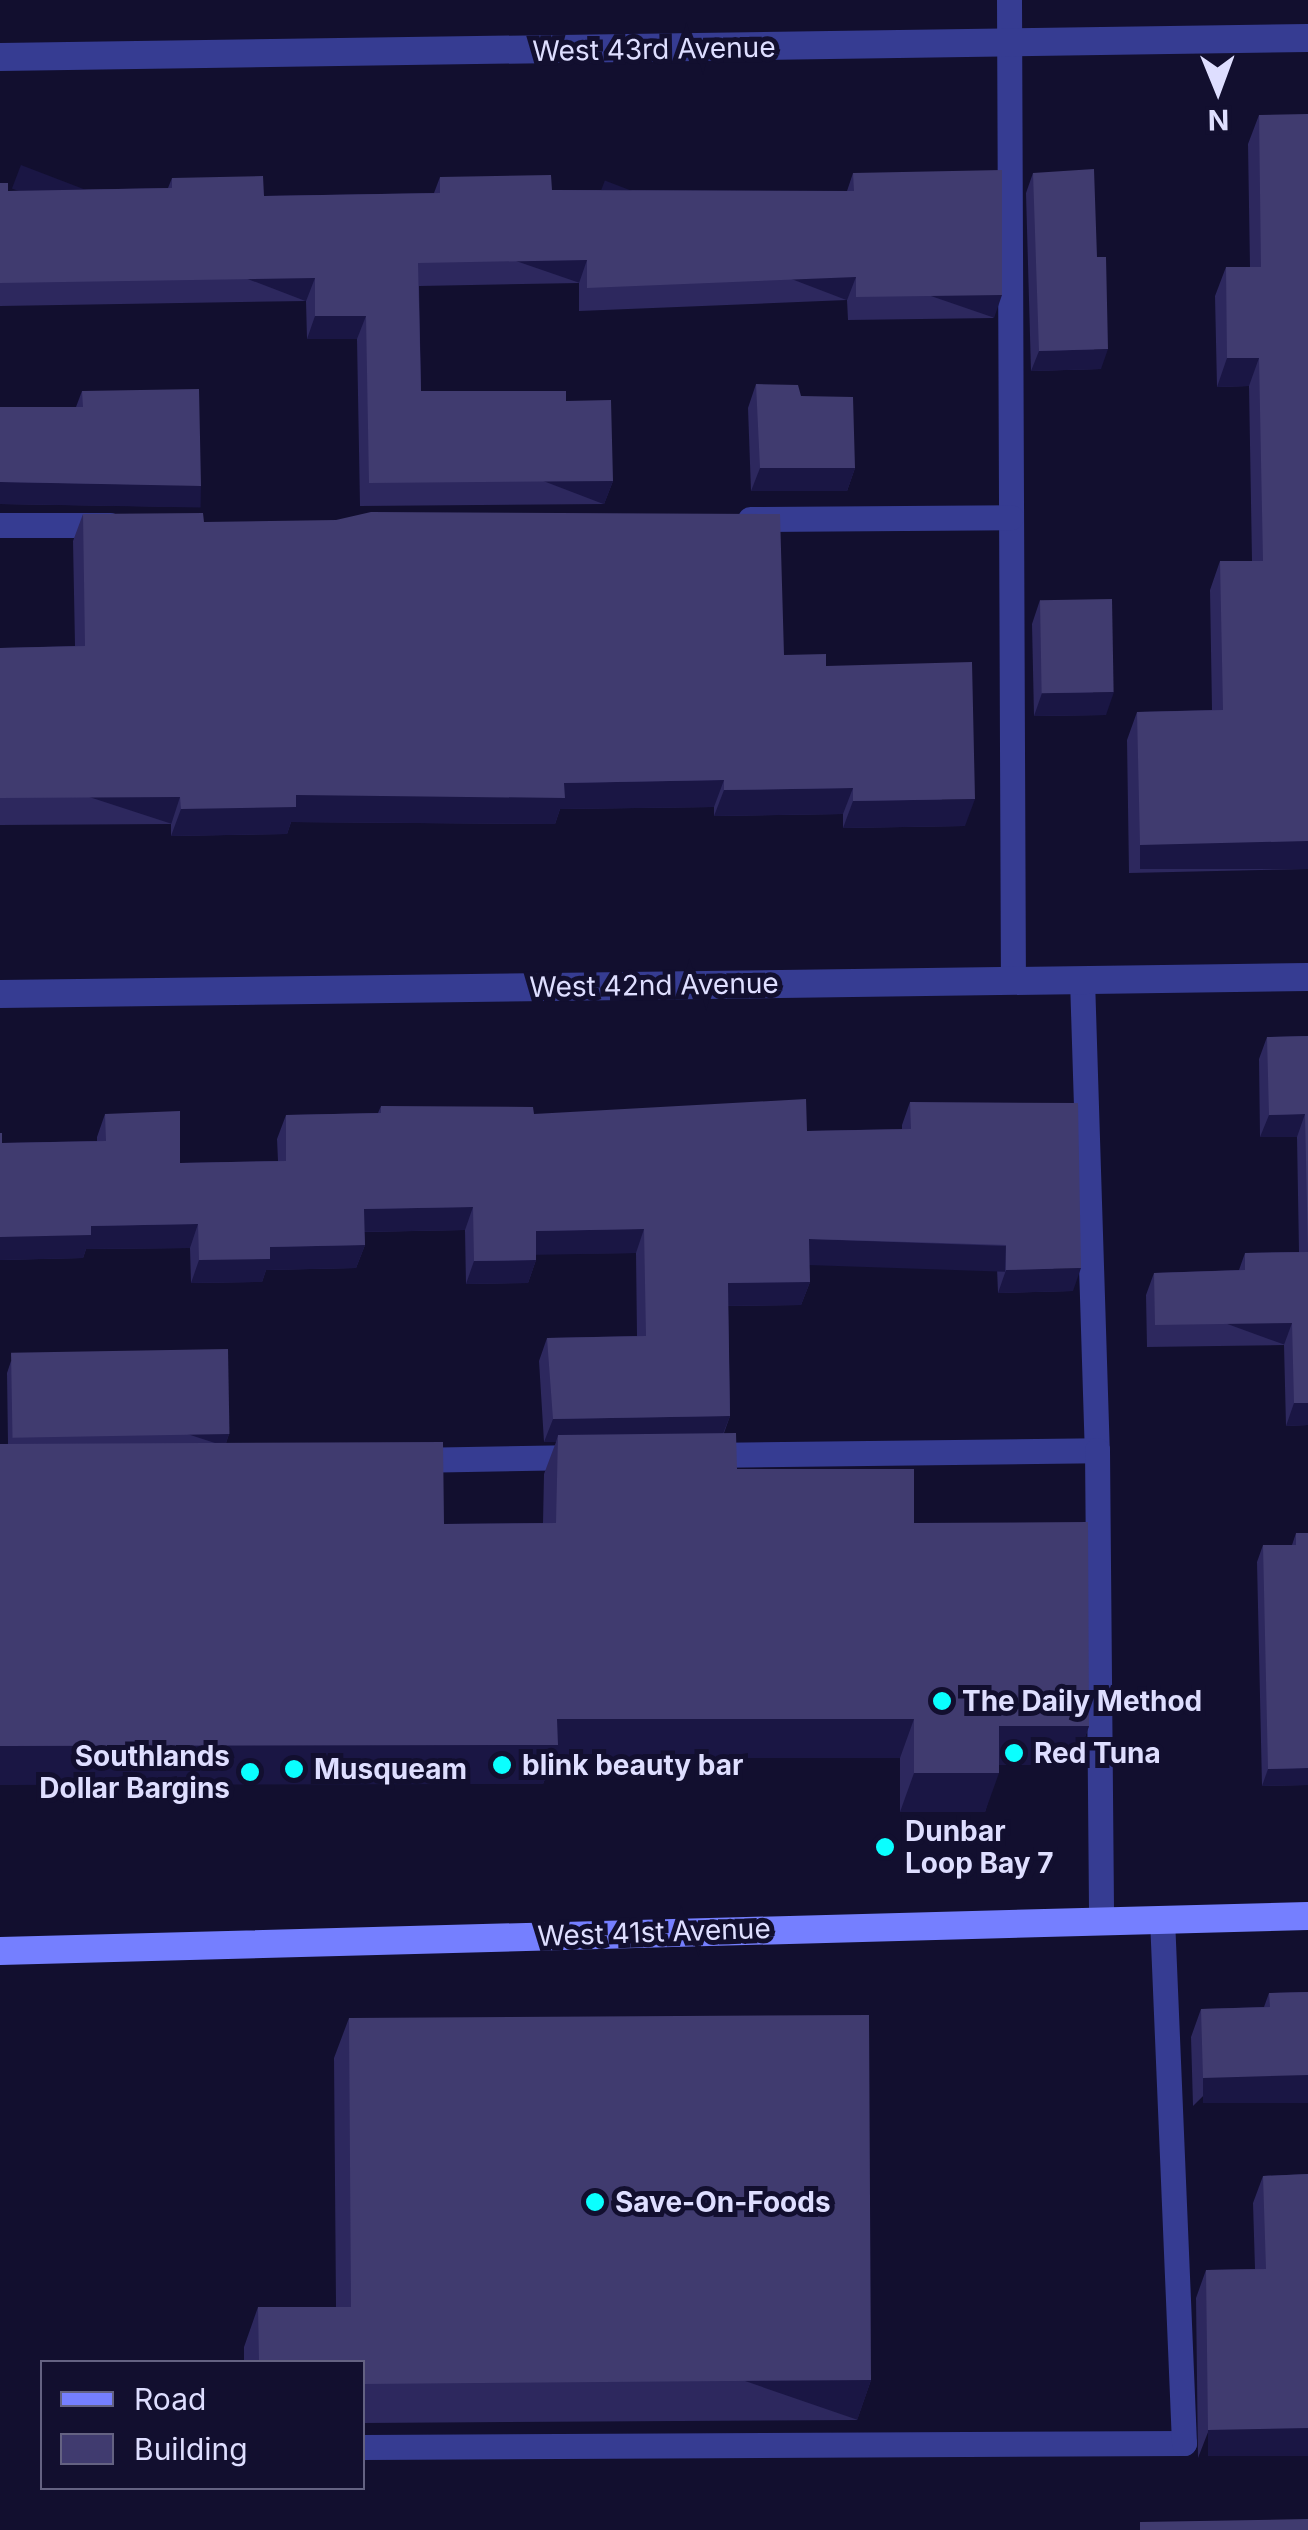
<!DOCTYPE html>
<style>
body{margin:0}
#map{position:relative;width:1308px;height:2530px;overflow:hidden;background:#120f2f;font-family:Inter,sans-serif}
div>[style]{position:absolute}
.service>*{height:25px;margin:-12.5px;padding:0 12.5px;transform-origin:12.5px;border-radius:12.5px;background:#363c92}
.minor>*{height:28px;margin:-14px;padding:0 14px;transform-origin:14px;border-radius:14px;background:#363c92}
.secondary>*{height:28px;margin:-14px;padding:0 14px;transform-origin:14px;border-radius:14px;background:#757fff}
.wall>*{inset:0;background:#2d285e}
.shaded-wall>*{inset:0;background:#1a1644;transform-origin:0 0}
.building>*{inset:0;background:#403b6f;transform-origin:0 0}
.dots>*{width:28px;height:28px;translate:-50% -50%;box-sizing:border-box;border:5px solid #120f2f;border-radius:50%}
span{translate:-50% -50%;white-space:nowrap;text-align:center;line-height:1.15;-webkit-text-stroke:10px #120f2f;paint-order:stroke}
.street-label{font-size:28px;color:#dedeff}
.poi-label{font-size:28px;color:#dedeff;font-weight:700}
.left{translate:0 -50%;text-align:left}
.right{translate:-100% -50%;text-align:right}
.legend{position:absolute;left:40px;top:2360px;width:325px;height:130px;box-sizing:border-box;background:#120f2f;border:2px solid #646282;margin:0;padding:12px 18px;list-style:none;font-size:30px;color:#dedeff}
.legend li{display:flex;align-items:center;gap:20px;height:50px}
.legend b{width:50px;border:2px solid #646282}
.north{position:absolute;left:1168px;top:40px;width:100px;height:100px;-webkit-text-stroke:8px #120f2f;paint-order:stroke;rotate:179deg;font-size:28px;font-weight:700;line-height:40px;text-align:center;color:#dedeff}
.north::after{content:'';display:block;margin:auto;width:35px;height:45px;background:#dedeff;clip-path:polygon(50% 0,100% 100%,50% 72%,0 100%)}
</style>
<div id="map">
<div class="service">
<div style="left:1009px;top:0;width:980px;rotate:89.77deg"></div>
<div style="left:750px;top:519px;width:261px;rotate:-0.4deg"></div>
<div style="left:0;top:525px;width:110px"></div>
<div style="left:1082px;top:979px;width:471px;rotate:88.2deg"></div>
<div style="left:705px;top:1455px;width:392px;rotate:-0.7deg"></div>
<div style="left:1097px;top:1450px;width:469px;rotate:89.5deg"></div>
<div style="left:410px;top:1460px;width:170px;rotate:-1deg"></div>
<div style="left:362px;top:2447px;width:822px;rotate:-0.28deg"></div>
<div style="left:1184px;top:2443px;width:525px;rotate:-92.4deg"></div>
</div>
<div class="minor">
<div style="left:0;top:57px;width:1308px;rotate:-0.83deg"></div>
<div style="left:0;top:994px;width:1308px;rotate:-0.74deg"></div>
</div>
<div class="secondary">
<div style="left:0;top:1951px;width:1308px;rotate:-1.53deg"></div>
</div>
<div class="wall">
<div style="clip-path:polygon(1259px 115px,1308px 869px,1129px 873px,1127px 740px,1137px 712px,1212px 710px,1210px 590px,1220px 561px,1252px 561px,1249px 386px,1217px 387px,1215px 296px,1226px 267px,1250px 267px,1248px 144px)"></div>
<div style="clip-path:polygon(853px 173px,994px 318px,848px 320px,847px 300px,579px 311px,579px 283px,419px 286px,421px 391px,566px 401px,613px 481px,604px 504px,360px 506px,357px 339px,307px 339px,306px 301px,0 306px,0 183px,8px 191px,168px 188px,172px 178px,264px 196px,434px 193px,440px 177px,552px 190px,847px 191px)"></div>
<div style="clip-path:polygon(1033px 173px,1101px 369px,1031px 371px,1026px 193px)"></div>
<div style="clip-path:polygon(756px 384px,855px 468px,847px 491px,751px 491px,748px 408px)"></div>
<div style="clip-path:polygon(82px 391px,193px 507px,0 504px,0 407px,76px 407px)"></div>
<div style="clip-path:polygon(83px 514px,204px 522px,826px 666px,965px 826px,843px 828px,843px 814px,714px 816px,714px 807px,560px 809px,555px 824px,291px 822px,287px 834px,171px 836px,171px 824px,0 825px,0 648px,75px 646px,73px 541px)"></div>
<div style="clip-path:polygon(1040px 600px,1106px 715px,1034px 716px,1032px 624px)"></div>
<div style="clip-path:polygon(1308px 1036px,1308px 1425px,1286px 1426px,1284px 1345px,1147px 1347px,1146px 1295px,1154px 1273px,1239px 1270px,1245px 1253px,1299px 1252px,1297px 1137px,1260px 1137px,1259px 1059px,1267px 1037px)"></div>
<div style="clip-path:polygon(910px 1102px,1073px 1291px,998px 1293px,997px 1268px,809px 1263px,810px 1282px,801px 1305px,728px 1306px,730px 1416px,724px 1433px,737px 1469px,914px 1523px,1089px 1726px,1075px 1765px,999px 1765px,985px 1812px,900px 1812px,900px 1758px,553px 1758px,543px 1784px,8px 1444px,7px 1373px,11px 1361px,229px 1434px,226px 1443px,444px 1524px,543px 1523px,544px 1474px,556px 1442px,544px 1442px,539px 1361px,547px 1338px,637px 1336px,636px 1253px,536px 1254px,536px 1260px,528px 1283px,466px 1284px,465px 1230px,364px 1232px,365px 1245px,356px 1268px,266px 1270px,262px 1282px,191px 1283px,190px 1248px,86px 1249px,83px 1258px,0 1260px,0 1133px,2px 1143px,97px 1141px,97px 1137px,105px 1114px,180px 1163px,278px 1161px,277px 1139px,286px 1115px,378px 1113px,381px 1106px,807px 1131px,902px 1129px,902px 1125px)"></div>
<div style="clip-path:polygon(1296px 1533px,1308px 1533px,1308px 1785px,1262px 1786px,1257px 1562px,1263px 1545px,1292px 1545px)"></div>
<div style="clip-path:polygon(1308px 1992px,1193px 2106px,1191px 2037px,1201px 2009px,1264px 2007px,1269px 1993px)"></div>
<div style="clip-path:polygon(349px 2018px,871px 2380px,857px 2420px,362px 2423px,362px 2362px,244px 2362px,244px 2347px,258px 2307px,336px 2307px,334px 2058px)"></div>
<div style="clip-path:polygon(1308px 2174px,1198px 2458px,1196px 2298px,1206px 2270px,1255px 2269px,1253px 2203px,1263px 2176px)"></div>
</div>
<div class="shaded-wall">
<div style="left:587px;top:260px;width:24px;height:169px;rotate:109deg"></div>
<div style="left:856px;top:277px;width:25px;height:269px;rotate:111deg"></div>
<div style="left:315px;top:278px;width:25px;height:315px;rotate:111deg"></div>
<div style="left:1002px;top:295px;width:24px;height:146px;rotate:109deg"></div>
<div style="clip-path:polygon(315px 316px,366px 316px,357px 339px,307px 339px)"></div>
<div style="clip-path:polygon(1108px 349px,1101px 369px,1031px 371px,1039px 351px)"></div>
<div style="clip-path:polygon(1227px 358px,1259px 358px,1249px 386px,1217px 387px)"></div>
<div style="clip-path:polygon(760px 468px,855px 468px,847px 491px,751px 491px)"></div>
<div style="left:613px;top:481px;width:25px;height:244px;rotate:111deg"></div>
<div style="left:0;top:482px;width:201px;height:22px;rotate:1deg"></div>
<div style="clip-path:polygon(1114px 692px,1106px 715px,1034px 716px,1042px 693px)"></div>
<div style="clip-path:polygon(724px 780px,714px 807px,560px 809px,555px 824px,291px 822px,287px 834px,171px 836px,181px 809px,296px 795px,564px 783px)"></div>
<div style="clip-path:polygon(853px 788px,843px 814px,714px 816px,724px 790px)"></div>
<div style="left:180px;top:797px;width:28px;height:180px;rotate:108deg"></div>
<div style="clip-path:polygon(975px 799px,965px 826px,843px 828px,853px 801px)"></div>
<div style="left:1308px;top:841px;width:28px;height:168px;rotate:90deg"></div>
<div style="clip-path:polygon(1305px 1114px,1297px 1137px,1260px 1137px,1269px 1115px)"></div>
<div style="clip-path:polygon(473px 1207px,465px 1230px,356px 1232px,364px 1209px)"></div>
<div style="clip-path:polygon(198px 1224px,190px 1248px,86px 1249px,83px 1258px,0 1260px,0 1237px,91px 1226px)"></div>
<div style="clip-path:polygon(644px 1229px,636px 1253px,527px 1255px,536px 1231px)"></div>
<div style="left:809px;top:1239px;width:197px;height:26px;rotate:2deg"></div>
<div style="clip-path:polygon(365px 1245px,356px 1268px,266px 1270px,262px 1282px,191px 1283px,199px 1260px,270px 1247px)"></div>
<div style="clip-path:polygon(536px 1260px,528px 1283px,466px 1284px,474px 1261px)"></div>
<div style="clip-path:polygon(1081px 1268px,1073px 1291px,998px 1293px,1006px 1270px)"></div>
<div style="clip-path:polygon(810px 1282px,801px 1305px,719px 1306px,728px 1283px)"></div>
<div style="left:1292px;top:1323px;width:23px;height:137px;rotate:110deg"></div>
<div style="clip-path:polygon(1294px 1403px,1308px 1403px,1308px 1425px,1286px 1426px)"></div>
<div style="clip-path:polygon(730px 1416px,721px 1439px,558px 1435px,556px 1442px,544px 1442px,553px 1419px)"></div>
<div style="left:229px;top:1434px;width:13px;height:216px;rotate:108deg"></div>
<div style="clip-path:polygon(557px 1719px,914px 1719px,900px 1758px,553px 1758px,543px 1784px,0 1785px,0 1746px)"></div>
<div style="clip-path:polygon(999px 1726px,1089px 1726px,1075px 1765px,985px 1765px)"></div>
<div style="clip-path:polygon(1308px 1768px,1308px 1785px,1262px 1786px,1268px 1769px)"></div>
<div style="clip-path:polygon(914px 1773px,999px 1773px,985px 1812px,900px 1812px)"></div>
<div style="left:1308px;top:2075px;width:28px;height:105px;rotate:90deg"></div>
<div style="left:871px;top:2380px;width:42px;height:509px;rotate:109deg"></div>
<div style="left:1308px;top:2428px;width:28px;height:100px;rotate:90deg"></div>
</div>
<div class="building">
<div style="clip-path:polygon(1308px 114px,1308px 841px,1140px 845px,1137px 712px,1223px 710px,1220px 561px,1263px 561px,1259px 358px,1227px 358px,1226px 267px,1261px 267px,1259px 115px)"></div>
<div style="clip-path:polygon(1094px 169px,1097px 257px,1106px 257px,1108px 349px,1039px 351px,1033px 173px)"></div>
<div style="clip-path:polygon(1002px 170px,1002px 295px,856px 297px,856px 277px,587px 288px,587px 260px,418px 263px,421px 391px,566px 391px,566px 401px,611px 400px,613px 481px,369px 483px,366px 316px,315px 316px,315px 278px,0 283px,0 183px,8px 183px,8px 191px,172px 188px,172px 178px,263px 176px,264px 196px,440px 193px,440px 177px,551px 175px,552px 190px,854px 191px,853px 173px)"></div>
<div style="clip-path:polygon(756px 384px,798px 385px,801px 396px,853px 397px,855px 468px,760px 468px)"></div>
<div style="clip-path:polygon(199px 389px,201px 486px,0 482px,0 407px,83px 407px,82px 391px)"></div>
<div style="clip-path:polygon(371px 512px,780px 514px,784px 655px,826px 654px,826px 666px,972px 662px,975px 799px,853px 801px,853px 788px,724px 790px,724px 780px,564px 783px,565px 798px,296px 795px,296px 807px,181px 809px,180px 797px,0 798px,0 648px,85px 646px,83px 514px,203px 513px,204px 522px,336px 520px)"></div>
<div style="left:1112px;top:599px;width:93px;height:72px;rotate:89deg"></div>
<div style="clip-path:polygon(1308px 1036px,1308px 1403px,1294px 1403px,1292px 1323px,1155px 1325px,1154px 1273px,1245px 1270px,1245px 1253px,1308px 1252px,1305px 1114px,1269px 1115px,1267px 1037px)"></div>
<div style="clip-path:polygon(806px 1099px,807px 1131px,911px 1129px,910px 1102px,1078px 1103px,1081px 1268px,1006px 1270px,1006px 1245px,809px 1239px,810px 1282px,728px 1283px,730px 1416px,553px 1419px,547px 1338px,646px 1336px,644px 1229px,536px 1231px,536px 1260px,474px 1261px,473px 1207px,364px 1209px,365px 1245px,270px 1247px,270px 1259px,199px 1260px,198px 1224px,91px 1226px,91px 1235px,0 1237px,0 1133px,2px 1133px,2px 1143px,106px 1141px,105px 1114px,180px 1111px,180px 1163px,286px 1161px,286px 1115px,381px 1113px,381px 1106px,533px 1107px,534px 1114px)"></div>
<div style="left:228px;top:1349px;width:85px;height:217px;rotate:89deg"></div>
<div style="clip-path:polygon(736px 1433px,737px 1469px,914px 1469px,914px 1523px,1088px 1522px,1089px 1726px,999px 1726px,999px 1773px,914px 1773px,914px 1719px,557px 1719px,558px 1745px,0 1746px,0 1444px,443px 1442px,444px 1524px,556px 1523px,558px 1435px)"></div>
<div style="clip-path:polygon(1296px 1533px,1308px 1533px,1308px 1768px,1268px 1769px,1263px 1545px,1296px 1545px)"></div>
<div style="clip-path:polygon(1308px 1992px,1308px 2075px,1203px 2078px,1201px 2009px,1270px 2007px,1269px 1993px)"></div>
<div style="clip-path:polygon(869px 2015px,871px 2380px,362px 2384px,362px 2362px,259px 2362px,258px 2307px,351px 2307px,349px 2018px)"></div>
<div style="clip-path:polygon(1308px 2174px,1308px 2428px,1208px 2430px,1206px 2270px,1266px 2269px,1263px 2176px)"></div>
<div style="clip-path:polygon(1308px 2519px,1308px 2530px,1140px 2530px,1140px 2522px)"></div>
</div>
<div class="dots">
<div style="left:942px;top:1701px;background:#0affff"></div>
<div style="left:1014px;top:1753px;background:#0affff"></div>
<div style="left:502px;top:1765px;background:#0affff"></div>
<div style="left:294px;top:1769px;background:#0affff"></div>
<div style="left:250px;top:1772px;background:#0affff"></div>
<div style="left:885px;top:1847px;background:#0affff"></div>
<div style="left:595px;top:2202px;background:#0affff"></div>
</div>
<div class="street-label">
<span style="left:654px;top:49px;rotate:-1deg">West 43rd Avenue</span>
<span style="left:654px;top:985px;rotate:-1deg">West 42nd Avenue</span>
<span style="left:654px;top:1932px;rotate:-2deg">West 41st Avenue</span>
</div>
<div class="poi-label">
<span class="left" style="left:962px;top:1701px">The Daily Method</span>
<span class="left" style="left:1034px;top:1753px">Red Tuna</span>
<span class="right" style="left:230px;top:1772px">Southlands<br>Dollar Bargins</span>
<span class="left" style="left:522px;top:1765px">blink beauty bar</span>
<span class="left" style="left:314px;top:1769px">Musqueam</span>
<span class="left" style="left:905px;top:1847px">Dunbar<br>Loop Bay 7</span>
<span class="left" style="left:615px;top:2202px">Save-On-Foods</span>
</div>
<ul class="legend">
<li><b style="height:12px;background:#757fff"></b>Road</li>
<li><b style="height:28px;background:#403b6f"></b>Building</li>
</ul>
<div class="north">N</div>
</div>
